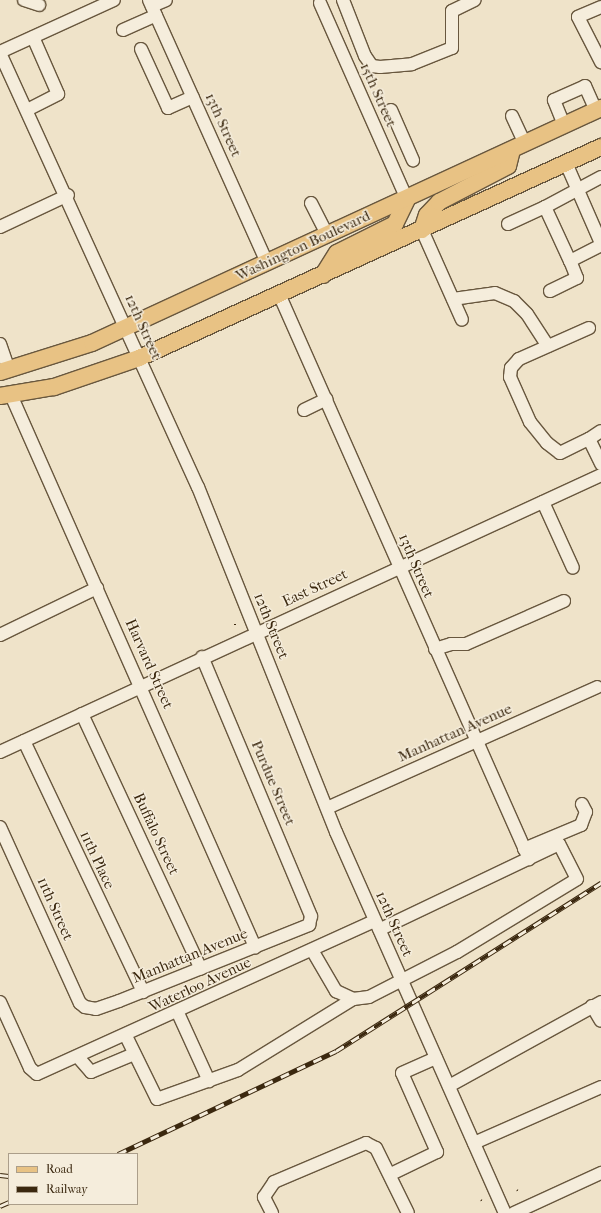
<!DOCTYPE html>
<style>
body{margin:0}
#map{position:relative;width:601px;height:1213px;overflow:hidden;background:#efe3c9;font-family:"IM FELL French Canon",serif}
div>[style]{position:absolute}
.path>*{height:2px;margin-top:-1px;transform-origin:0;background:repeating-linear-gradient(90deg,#3b280f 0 1px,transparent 0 3px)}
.roads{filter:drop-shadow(1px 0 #68573e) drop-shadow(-1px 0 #68573e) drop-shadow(0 1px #68573e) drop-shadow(0 -1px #68573e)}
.minor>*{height:12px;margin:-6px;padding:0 6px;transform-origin:6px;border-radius:6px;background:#f5eddc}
.major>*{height:16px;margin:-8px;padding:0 8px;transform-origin:8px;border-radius:8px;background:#e8c284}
.rail>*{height:4.5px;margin-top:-2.25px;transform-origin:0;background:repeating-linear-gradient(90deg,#f5eddc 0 9px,#3b280f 0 18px);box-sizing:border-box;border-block:1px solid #3b280f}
span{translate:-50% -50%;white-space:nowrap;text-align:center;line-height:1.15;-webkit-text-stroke:3px #f5eddc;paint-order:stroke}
.street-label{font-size:15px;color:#3b280f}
.legend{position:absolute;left:8px;top:1153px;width:130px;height:52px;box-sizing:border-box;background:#f5eddc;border:1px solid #ab9e8a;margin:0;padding:5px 7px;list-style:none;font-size:12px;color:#3b280f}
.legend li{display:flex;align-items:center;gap:8px;height:20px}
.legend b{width:20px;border:1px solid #ab9e8a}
</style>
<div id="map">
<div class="path">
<div style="left:268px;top:607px;width:2px;rotate:27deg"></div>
<div style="left:235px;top:625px;width:2px;rotate:-90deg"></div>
<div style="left:517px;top:1190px;width:1px;rotate:45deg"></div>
<div style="left:481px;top:1200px;width:1px;rotate:45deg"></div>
</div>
<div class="roads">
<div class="minor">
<div style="left:24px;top:0;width:16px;rotate:18deg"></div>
<div style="left:149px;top:0;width:288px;rotate:65.8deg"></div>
<div style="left:343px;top:0;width:60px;rotate:68.6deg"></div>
<div style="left:365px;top:56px;width:12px;rotate:55deg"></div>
<div style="left:372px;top:66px;width:8px;rotate:7deg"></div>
<div style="left:380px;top:67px;width:32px;rotate:-5deg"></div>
<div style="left:412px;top:64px;width:43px;rotate:-21.8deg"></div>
<div style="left:452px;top:48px;width:37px;rotate:-90deg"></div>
<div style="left:452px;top:11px;width:25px;rotate:-26deg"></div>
<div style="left:320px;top:3px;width:214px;rotate:66.1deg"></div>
<div style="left:152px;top:6px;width:15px;rotate:-23deg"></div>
<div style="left:601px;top:7px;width:25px;rotate:157deg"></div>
<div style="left:578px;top:17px;width:51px;rotate:62.9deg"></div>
<div style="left:123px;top:30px;width:36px;rotate:-24deg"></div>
<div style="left:141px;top:49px;width:65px;rotate:65.4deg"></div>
<div style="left:168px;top:108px;width:27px;rotate:-24deg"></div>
<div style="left:0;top:52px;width:125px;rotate:-24.5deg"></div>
<div style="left:0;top:53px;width:477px;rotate:65.5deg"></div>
<div style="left:198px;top:487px;width:372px;rotate:68.2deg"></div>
<div style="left:336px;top:832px;width:417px;rotate:66.1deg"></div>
<div style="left:27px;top:110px;width:35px;rotate:-27deg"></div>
<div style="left:58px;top:94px;width:62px;rotate:-113.7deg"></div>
<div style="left:391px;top:110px;width:55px;rotate:66.3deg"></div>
<div style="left:512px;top:116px;width:31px;rotate:65deg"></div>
<div style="left:564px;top:125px;width:27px;rotate:-112deg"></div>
<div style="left:554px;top:100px;width:34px;rotate:-24deg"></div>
<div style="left:585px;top:86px;width:27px;rotate:66deg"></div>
<div style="left:566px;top:163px;width:87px;rotate:66.4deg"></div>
<div style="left:601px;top:177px;width:64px;rotate:151.8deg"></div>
<div style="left:545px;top:207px;width:60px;rotate:65.2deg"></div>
<div style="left:570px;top:261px;width:35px;rotate:-27deg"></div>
<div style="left:311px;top:203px;width:36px;rotate:63deg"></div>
<div style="left:508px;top:224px;width:41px;rotate:-24.7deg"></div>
<div style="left:0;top:227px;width:75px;rotate:-25.2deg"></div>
<div style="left:422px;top:230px;width:98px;rotate:66deg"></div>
<div style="left:550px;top:291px;width:30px;rotate:-26deg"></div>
<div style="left:577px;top:278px;width:18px;rotate:-112deg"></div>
<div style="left:279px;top:294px;width:618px;rotate:66.13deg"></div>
<div style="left:453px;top:299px;width:42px;rotate:-8.1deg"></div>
<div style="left:495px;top:293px;width:21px;rotate:23deg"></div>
<div style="left:514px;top:301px;width:18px;rotate:45deg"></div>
<div style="left:527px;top:314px;width:38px;rotate:57deg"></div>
<div style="left:589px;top:328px;width:77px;rotate:156.1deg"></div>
<div style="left:519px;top:359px;width:12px;rotate:132deg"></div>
<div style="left:511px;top:368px;width:9px;rotate:96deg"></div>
<div style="left:510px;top:377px;width:49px;rotate:66deg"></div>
<div style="left:530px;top:422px;width:27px;rotate:51deg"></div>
<div style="left:547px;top:443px;width:16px;rotate:38deg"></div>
<div style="left:560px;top:453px;width:32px;rotate:-26deg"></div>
<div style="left:589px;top:439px;width:28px;rotate:64deg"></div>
<div style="left:0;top:344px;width:28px;rotate:71deg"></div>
<div style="left:11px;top:395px;width:604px;rotate:66.15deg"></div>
<div style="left:304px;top:410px;width:25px;rotate:-26deg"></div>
<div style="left:589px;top:439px;width:14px;rotate:-34deg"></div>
<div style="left:543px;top:502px;width:72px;rotate:65.6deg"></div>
<div style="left:0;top:635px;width:108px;rotate:-25.9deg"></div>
<div style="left:435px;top:649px;width:17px;rotate:-17deg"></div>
<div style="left:451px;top:644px;width:15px"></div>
<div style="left:466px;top:644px;width:107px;rotate:-23.7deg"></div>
<div style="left:82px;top:714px;width:281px;rotate:65deg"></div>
<div style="left:24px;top:741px;width:278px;rotate:64.6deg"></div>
<div style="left:0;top:752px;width:662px;rotate:-24.74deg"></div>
<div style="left:327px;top:808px;width:296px;rotate:-24.1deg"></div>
<div style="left:0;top:827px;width:193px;rotate:65.6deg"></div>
<div style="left:80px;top:1003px;width:6px;rotate:39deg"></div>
<div style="left:85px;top:1007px;width:11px;rotate:10deg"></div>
<div style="left:96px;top:1009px;width:24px;rotate:-19deg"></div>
<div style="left:119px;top:1001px;width:205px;rotate:-21.8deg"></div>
<div style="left:309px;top:925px;width:9px;rotate:-77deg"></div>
<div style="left:311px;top:916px;width:281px;rotate:-112.8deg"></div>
<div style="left:524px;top:849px;width:62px;rotate:-22.8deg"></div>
<div style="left:581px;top:825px;width:14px;rotate:-69deg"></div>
<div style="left:586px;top:812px;width:9px;rotate:-117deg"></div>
<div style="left:312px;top:950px;width:48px;rotate:59.7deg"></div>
<div style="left:336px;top:991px;width:19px;rotate:25deg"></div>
<div style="left:353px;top:999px;width:16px;rotate:-7deg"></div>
<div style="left:369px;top:997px;width:99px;rotate:-27.1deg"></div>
<div style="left:457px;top:952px;width:140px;rotate:-31.3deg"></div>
<div style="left:577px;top:879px;width:39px;rotate:-117deg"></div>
<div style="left:559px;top:844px;width:199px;rotate:154.5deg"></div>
<div style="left:0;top:1002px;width:72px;rotate:65.6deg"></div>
<div style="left:30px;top:1068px;width:9px;rotate:41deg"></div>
<div style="left:37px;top:1074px;width:371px;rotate:-24.4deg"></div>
<div style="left:592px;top:1006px;width:17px;rotate:59deg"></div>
<div style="left:178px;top:1013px;width:75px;rotate:65.5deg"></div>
<div style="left:126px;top:1036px;width:70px;rotate:63.8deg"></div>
<div style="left:157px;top:1099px;width:86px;rotate:-19.7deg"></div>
<div style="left:238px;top:1070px;width:135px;rotate:-31.7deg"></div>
<div style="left:78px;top:1057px;width:20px;rotate:49deg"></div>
<div style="left:91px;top:1072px;width:47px;rotate:-22.7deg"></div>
<div style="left:449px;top:1086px;width:174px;rotate:-28.9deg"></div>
<div style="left:474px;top:1143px;width:139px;rotate:-23.8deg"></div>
<div style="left:391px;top:1174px;width:51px;rotate:-25.6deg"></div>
<div style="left:437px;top:1152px;width:86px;rotate:-113.9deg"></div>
<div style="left:402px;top:1073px;width:37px;rotate:-24deg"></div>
<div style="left:272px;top:1213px;width:18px;rotate:-117deg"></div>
<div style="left:264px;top:1197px;width:18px;rotate:-56deg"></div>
<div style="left:274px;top:1182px;width:100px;rotate:-23deg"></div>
<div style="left:366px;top:1143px;width:11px;rotate:27deg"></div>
<div style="left:376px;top:1148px;width:72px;rotate:63.8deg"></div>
<div style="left:514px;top:1213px;width:96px;rotate:-24.7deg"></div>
</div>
<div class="major">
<div style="left:422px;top:230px;width:16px;rotate:-72deg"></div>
<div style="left:427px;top:215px;width:18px;rotate:-47deg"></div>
<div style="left:439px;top:202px;width:78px;rotate:-27.6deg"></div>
<div style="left:508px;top:166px;width:16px;rotate:-76deg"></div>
<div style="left:323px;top:275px;width:26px;rotate:-58deg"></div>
<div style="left:337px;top:253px;width:65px;rotate:-26.6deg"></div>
<div style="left:395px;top:224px;width:28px;rotate:-64deg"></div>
<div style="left:0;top:372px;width:96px;rotate:-17.5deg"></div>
<div style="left:92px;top:343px;width:561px;rotate:-24.78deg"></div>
<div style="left:0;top:396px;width:55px;rotate:-9.5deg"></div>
<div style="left:54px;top:387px;width:90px;rotate:-18.8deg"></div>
<div style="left:139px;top:358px;width:508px;rotate:-24.55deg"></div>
</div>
</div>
<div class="rail">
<div style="left:118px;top:1154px;width:241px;rotate:-25.3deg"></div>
<div style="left:336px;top:1051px;width:314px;rotate:-32.4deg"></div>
<div style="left:0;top:1175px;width:9px;rotate:6deg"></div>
<div style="left:0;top:1206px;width:10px;rotate:-24deg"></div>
</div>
<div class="street-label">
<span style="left:378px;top:95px;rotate:66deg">15th Street</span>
<span style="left:223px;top:125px;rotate:66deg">13th Street</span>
<span style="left:303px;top:246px;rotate:-25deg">Washington Boulevard</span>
<span style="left:143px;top:327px;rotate:66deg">12th Street</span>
<span style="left:416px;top:566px;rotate:67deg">13th Street</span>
<span style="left:315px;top:588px;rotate:-25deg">East Street</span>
<span style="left:271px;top:626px;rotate:68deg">12th Street</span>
<span style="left:149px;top:664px;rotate:66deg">Harvard Street</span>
<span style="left:455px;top:733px;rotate:-24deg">Manhattan Avenue</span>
<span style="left:273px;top:783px;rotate:67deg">Purdue Street</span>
<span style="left:156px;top:834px;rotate:65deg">Buffalo Street</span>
<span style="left:97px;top:860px;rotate:65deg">11th Place</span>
<span style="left:55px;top:909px;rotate:66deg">11th Street</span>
<span style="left:394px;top:924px;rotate:66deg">12th Street</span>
<span style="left:190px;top:956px;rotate:-22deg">Manhattan Avenue</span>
<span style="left:200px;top:985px;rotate:-25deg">Waterloo Avenue</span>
</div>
<ul class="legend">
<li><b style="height:5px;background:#e8c284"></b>Road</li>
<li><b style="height:5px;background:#3b280f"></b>Railway</li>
</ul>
</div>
